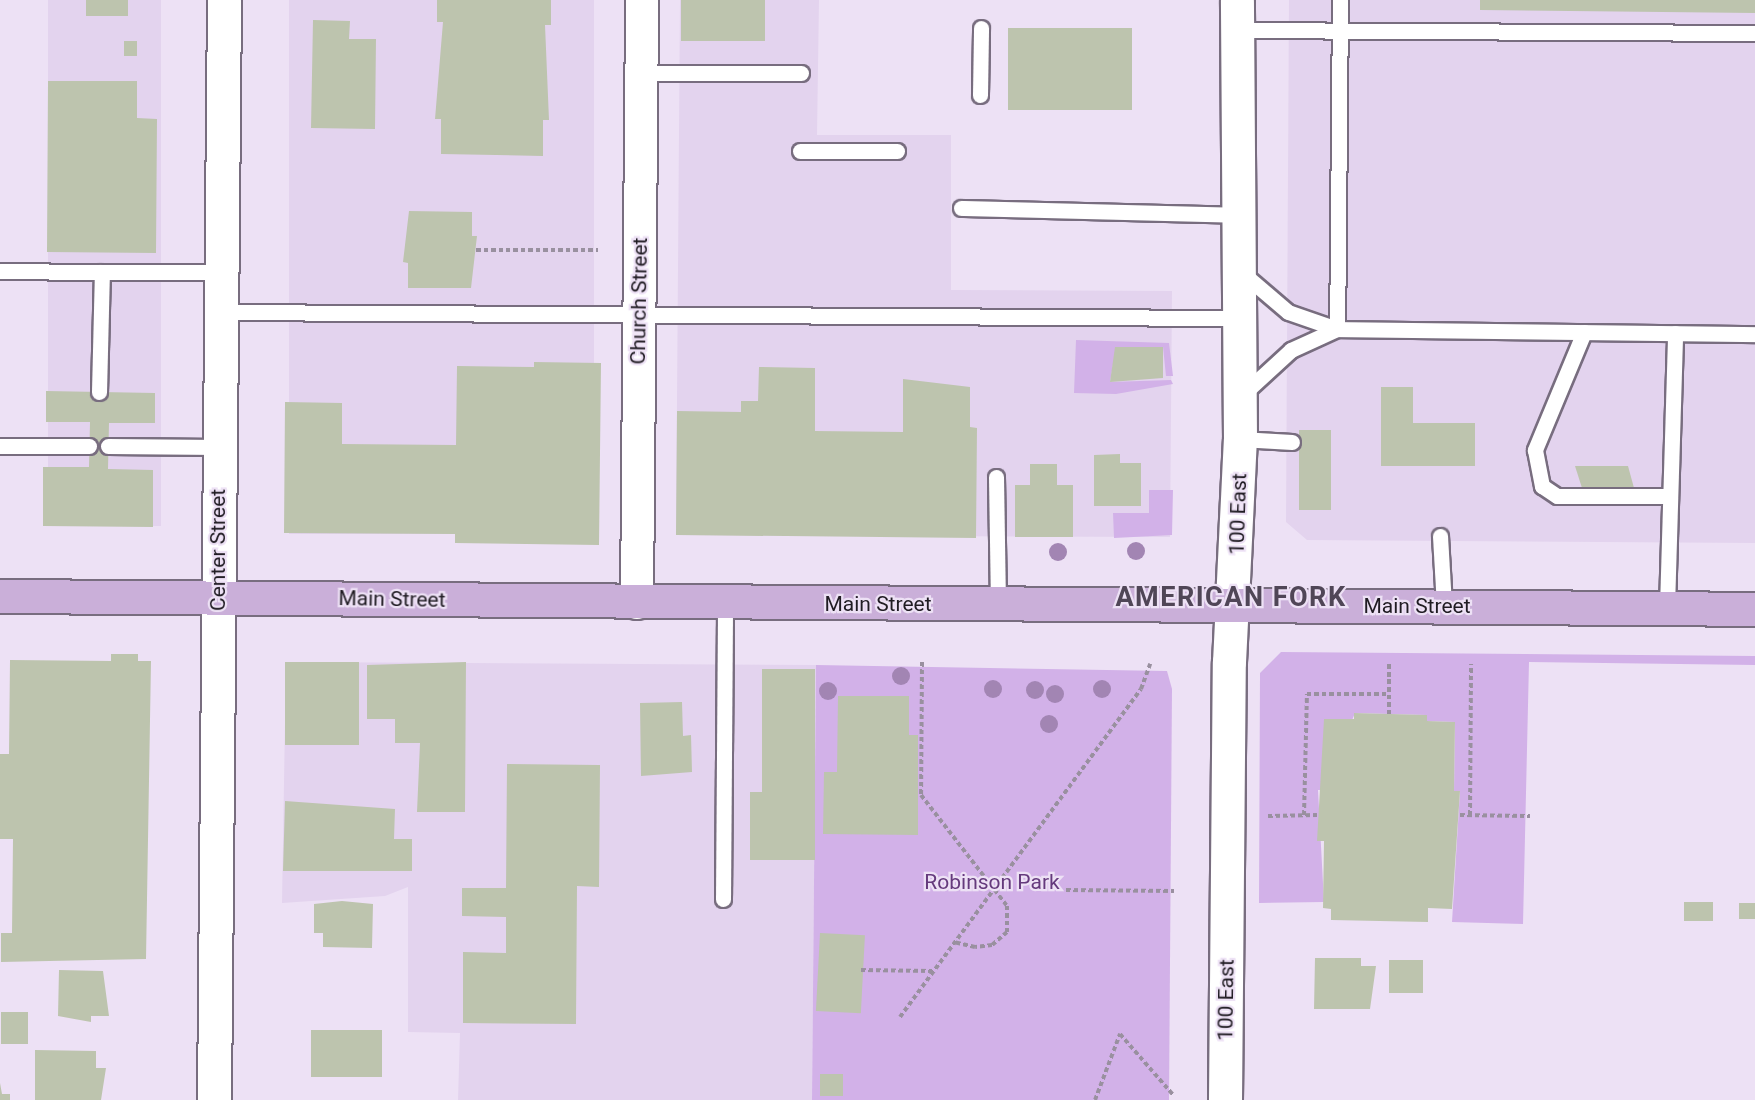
<!DOCTYPE html>
<style>
body{margin:0}
#map{position:relative;width:1755px;height:1100px;overflow:hidden;background:#ede1f5;font-family:Roboto,sans-serif}
div>[style]{position:absolute}
.built>*{inset:0;background:#e3d3ee;transform-origin:0 0}
.green>*{inset:0;background:#d2b1e8}
.building>*{inset:0;background:#bdc4ae;transform-origin:0 0}
.path>*{height:4px;margin-top:-2px;transform-origin:0;background:repeating-linear-gradient(90deg,#99909f 0 4.5px,transparent 0 7.5px)}
.roads{filter:drop-shadow(2px 0 #786d7f) drop-shadow(-2px 0 #786d7f) drop-shadow(0 2px #786d7f) drop-shadow(0 -2px #786d7f)}
.lane>*{height:15px;margin:-7.5px;padding:0 7.5px;transform-origin:7.5px;border-radius:7.5px;background:#fff}
.street>*{height:32px;margin:-16px;padding:0 16px;transform-origin:16px;border-radius:16px;background:#fff}
.secondary>*{height:33px;margin:-16.5px;padding:0 16.5px;transform-origin:16.5px;border-radius:16.5px;background:#fff}
.primary>*{height:33px;margin:-16.5px;padding:0 16.5px;transform-origin:16.5px;border-radius:16.5px;background:#caafd9}
.trees>*{width:18px;height:18px;margin:-9px;border-radius:50%;background:#a285b3}
span{translate:-50% -50%;white-space:nowrap;text-align:center;line-height:1.15;-webkit-text-stroke:4.5px #ede1f5;paint-order:stroke}
.street-label{font-size:21px;color:#201c23}
.park-label{font-size:21px;color:#653a7d}
.district-label{font-size:27px;color:#504657;font-weight:700;letter-spacing:1.5px}
</style>
<div id="map">
<div class="built">
<div style="left:48px;top:0;width:113px;height:526px"></div>
<div style="left:289px;top:0;width:305px;height:534px"></div>
<div style="clip-path:polygon(680px 0,819px 0,817px 135px,951px 135px,951px 290px,1172px 291px,1170px 537px,676px 535px)"></div>
<div style="clip-path:polygon(1289px 0,1755px 0,1755px 543px,1307px 540px,1286px 522px)"></div>
<div style="clip-path:polygon(286px 662px,816px 665px,812px 1100px,458px 1100px,460px 1033px,408px 1032px,408px 887px,385px 896px,282px 903px)"></div>
</div>
<div class="green">
<div style="clip-path:polygon(1076px 340px,1169px 343px,1173px 376px,1166px 376px,1163px 347px,1116px 347px,1110px 382px,1171px 380px,1173px 384px,1116px 394px,1074px 393px)"></div>
<div style="clip-path:polygon(1149px 490px,1173px 490px,1172px 535px,1114px 538px,1113px 513px,1149px 513px)"></div>
<div style="clip-path:polygon(1281px 652px,1755px 656px,1755px 665px,1529px 662px,1523px 924px,1452px 922px,1460px 791px,1454px 791px,1455px 722px,1427px 721px,1426px 715px,1355px 713px,1323px 790px,1318px 790px,1324px 902px,1259px 903px,1260px 673px)"></div>
<div style="clip-path:polygon(816px 665px,1167px 671px,1172px 689px,1169px 1100px,812px 1100px)"></div>
</div>
<div class="building">
<div style="left:86px;top:0;width:42px;height:16px"></div>
<div style="clip-path:polygon(437px 0,551px 0,551px 25px,545px 25px,549px 120px,543px 120px,543px 156px,441px 154px,441px 119px,435px 119px,443px 22px,437px 22px)"></div>
<div style="left:681px;top:0;width:84px;height:41px"></div>
<div style="clip-path:polygon(1480px 0,1755px 0,1755px 13px,1480px 10px)"></div>
<div style="clip-path:polygon(313px 20px,350px 21px,349px 39px,376px 39px,375px 129px,311px 128px)"></div>
<div style="left:1008px;top:28px;width:124px;height:82px"></div>
<div style="left:124px;top:41px;width:13px;height:15px"></div>
<div style="clip-path:polygon(48px 81px,137px 81px,137px 118px,157px 119px,156px 253px,47px 252px)"></div>
<div style="clip-path:polygon(409px 211px,472px 212px,472px 236px,477px 236px,471px 288px,408px 288px,408px 263px,403px 262px)"></div>
<div style="clip-path:polygon(1115px 347px,1163px 347px,1163px 378px,1110px 382px)"></div>
<div style="clip-path:polygon(534px 362px,601px 363px,599px 545px,455px 543px,455px 534px,284px 533px,285px 402px,342px 403px,342px 444px,456px 445px,457px 366px,534px 367px)"></div>
<div style="clip-path:polygon(759px 367px,815px 368px,815px 431px,903px 432px,903px 379px,970px 387px,970px 427px,977px 428px,976px 538px,676px 535px,677px 411px,741px 412px,741px 401px,758px 401px)"></div>
<div style="clip-path:polygon(1381px 387px,1413px 387px,1413px 423px,1475px 423px,1475px 466px,1381px 466px)"></div>
<div style="clip-path:polygon(46px 391px,155px 393px,155px 423px,109px 423px,108px 469px,153px 470px,153px 527px,43px 526px,43px 467px,89px 467px,90px 422px,46px 422px)"></div>
<div style="left:1299px;top:430px;width:32px;height:80px"></div>
<div style="clip-path:polygon(1120px 454px,1120px 463px,1141px 463px,1141px 506px,1094px 506px,1094px 455px)"></div>
<div style="clip-path:polygon(1030px 464px,1057px 464px,1057px 485px,1073px 485px,1073px 537px,1015px 537px,1015px 485px,1030px 485px)"></div>
<div style="clip-path:polygon(1575px 466px,1628px 466px,1634px 488px,1582px 488px)"></div>
<div style="clip-path:polygon(111px 654px,138px 654px,138px 661px,151px 661px,146px 959px,1px 962px,1px 933px,12px 933px,13px 839px,0 839px,0 754px,9px 754px,10px 660px,111px 661px)"></div>
<div style="left:285px;top:662px;width:74px;height:83px"></div>
<div style="clip-path:polygon(466px 662px,465px 812px,417px 812px,420px 743px,395px 743px,395px 719px,367px 719px,367px 665px)"></div>
<div style="clip-path:polygon(762px 669px,815px 669px,815px 860px,750px 860px,750px 792px,762px 792px)"></div>
<div style="clip-path:polygon(838px 696px,909px 696px,909px 735px,918px 735px,918px 835px,823px 834px,824px 772px,837px 772px)"></div>
<div style="clip-path:polygon(682px 702px,683px 736px,691px 735px,692px 772px,641px 776px,640px 703px)"></div>
<div style="clip-path:polygon(1354px 713px,1427px 715px,1427px 721px,1455px 722px,1454px 791px,1460px 791px,1452px 909px,1428px 908px,1428px 922px,1331px 920px,1331px 909px,1323px 908px,1324px 841px,1317px 841px,1324px 719px,1354px 719px)"></div>
<div style="clip-path:polygon(507px 764px,600px 765px,599px 887px,577px 886px,576px 1024px,463px 1023px,463px 952px,506px 953px,506px 917px,462px 916px,462px 888px,506px 888px)"></div>
<div style="clip-path:polygon(285px 801px,395px 809px,394px 839px,412px 839px,412px 871px,283px 871px)"></div>
<div style="clip-path:polygon(342px 901px,373px 904px,372px 948px,323px 947px,323px 933px,314px 933px,314px 904px)"></div>
<div style="left:1684px;top:902px;width:29px;height:19px"></div>
<div style="left:1739px;top:903px;width:16px;height:16px"></div>
<div style="left:820px;top:933px;width:45px;height:78px;rotate:3deg"></div>
<div style="clip-path:polygon(1315px 958px,1361px 958px,1361px 966px,1376px 966px,1370px 1009px,1314px 1009px)"></div>
<div style="left:1389px;top:960px;width:34px;height:33px"></div>
<div style="clip-path:polygon(59px 970px,103px 971px,109px 1016px,91px 1016px,91px 1022px,58px 1016px)"></div>
<div style="left:1px;top:1012px;width:27px;height:32px"></div>
<div style="left:311px;top:1030px;width:71px;height:47px"></div>
<div style="clip-path:polygon(35px 1050px,96px 1051px,96px 1068px,106px 1068px,101px 1100px,35px 1100px)"></div>
<div style="left:820px;top:1074px;width:23px;height:22px"></div>
<div style="clip-path:polygon(0 1083px,2px 1094px,10px 1094px,10px 1100px,0 1100px)"></div>
</div>
<div class="path">
<div style="left:476px;top:250px;width:122px"></div>
<div style="left:922px;top:662px;width:133px;rotate:90.4deg"></div>
<div style="left:921px;top:795px;width:140px;rotate:52.2deg"></div>
<div style="left:1007px;top:906px;width:26px;rotate:90deg"></div>
<div style="left:1007px;top:932px;width:20px;rotate:139deg"></div>
<div style="left:992px;top:945px;width:17px;rotate:173deg"></div>
<div style="left:975px;top:947px;width:22px;rotate:-167deg"></div>
<div style="left:1389px;top:714px;width:51px;rotate:-90deg"></div>
<div style="left:1304px;top:815px;width:121px;rotate:-88.6deg"></div>
<div style="left:1307px;top:694px;width:82px"></div>
<div style="left:1460px;top:815px;width:70px;rotate:0.8deg"></div>
<div style="left:1470px;top:815px;width:151px;rotate:-89.6deg"></div>
<div style="left:1268px;top:816px;width:49px;rotate:-1.2deg"></div>
<div style="left:1066px;top:890px;width:108px;rotate:0.5deg"></div>
<div style="left:861px;top:970px;width:71px;rotate:0.8deg"></div>
<div style="left:900px;top:1017px;width:407px;rotate:-53.7deg"></div>
<div style="left:1141px;top:689px;width:27px;rotate:-70deg"></div>
<div style="left:1095px;top:1100px;width:71px;rotate:-69.3deg"></div>
<div style="left:1120px;top:1034px;width:82px;rotate:48.9deg"></div>
</div>
<div class="roads">
<div class="lane">
<div style="left:1340px;top:0;width:329px;rotate:90.5deg"></div>
<div style="left:1337px;top:329px;width:418px;rotate:0.7deg"></div>
<div style="left:1237px;top:30px;width:518px;rotate:0.33deg"></div>
<div style="left:641px;top:73px;width:160px"></div>
<div style="left:980px;top:95px;width:67px;rotate:-89.1deg"></div>
<div style="left:800px;top:151px;width:97px"></div>
<div style="left:961px;top:208px;width:277px;rotate:1.4deg"></div>
<div style="left:0;top:271px;width:102px;rotate:0.6deg"></div>
<div style="left:1240px;top:271px;width:63px;rotate:40.5deg"></div>
<div style="left:1288px;top:312px;width:52px;rotate:19.1deg"></div>
<div style="left:1337px;top:329px;width:51px;rotate:155.5deg"></div>
<div style="left:1291px;top:350px;width:67px;rotate:137.4deg"></div>
<div style="left:220px;top:312px;width:1020px;rotate:0.34deg"></div>
<div style="left:1584px;top:332px;width:128px;rotate:112.6deg"></div>
<div style="left:1535px;top:450px;width:37px;rotate:79deg"></div>
<div style="left:1542px;top:486px;width:18px;rotate:34deg"></div>
<div style="left:1557px;top:496px;width:113px"></div>
<div style="left:99px;top:392px;width:120px;rotate:-88.6deg"></div>
<div style="left:102px;top:272px;width:119px"></div>
<div style="left:1240px;top:439px;width:52px;rotate:3.3deg"></div>
<div style="left:0;top:446px;width:89px"></div>
<div style="left:108px;top:446px;width:111px;rotate:0.5deg"></div>
<div style="left:996px;top:477px;width:128px;rotate:89.1deg"></div>
<div style="left:1440px;top:536px;width:70px;rotate:86.7deg"></div>
<div style="left:1667px;top:607px;width:274px;rotate:-88.3deg"></div>
<div style="left:723px;top:899px;width:296px;rotate:-89.6deg"></div>
</div>
<div class="street">
<div style="left:637px;top:603px;width:603px;rotate:-89.52deg"></div>
</div>
<div class="secondary">
<div style="left:214px;top:1100px;width:1100px;rotate:-89.48deg"></div>
<div style="left:1225px;top:1100px;width:438px;rotate:-89.5deg"></div>
<div style="left:1229px;top:662px;width:223px;rotate:-87.2deg"></div>
<div style="left:1240px;top:439px;width:439px;rotate:-90.4deg"></div>
</div>
<div class="primary">
<div style="left:0;top:596px;width:1755px;rotate:0.42deg"></div>
</div>
</div>
<div class="trees">
<div style="left:1136px;top:551px"></div>
<div style="left:1058px;top:552px"></div>
<div style="left:901px;top:676px"></div>
<div style="left:993px;top:689px"></div>
<div style="left:1102px;top:689px"></div>
<div style="left:1035px;top:690px"></div>
<div style="left:828px;top:691px"></div>
<div style="left:1055px;top:694px"></div>
<div style="left:1049px;top:724px"></div>
</div>
<div class="street-label">
<span style="left:639px;top:301px;rotate:-89deg">Church Street</span>
<span style="left:1238px;top:514px;rotate:-88deg">100 East</span>
<span style="left:218px;top:550px;rotate:-90deg">Center Street</span>
<span style="left:392px;top:599px;rotate:1deg">Main Street</span>
<span style="left:878px;top:604px">Main Street</span>
<span style="left:1417px;top:606px">Main Street</span>
<span style="left:1226px;top:1000px;rotate:-89deg">100 East</span>
</div>
<div class="park-label">
<span style="left:992px;top:882px">Robinson Park</span>
</div>
<div class="district-label">
<span style="left:1231px;top:598px">AMERICAN FORK</span>
</div>
</div>
